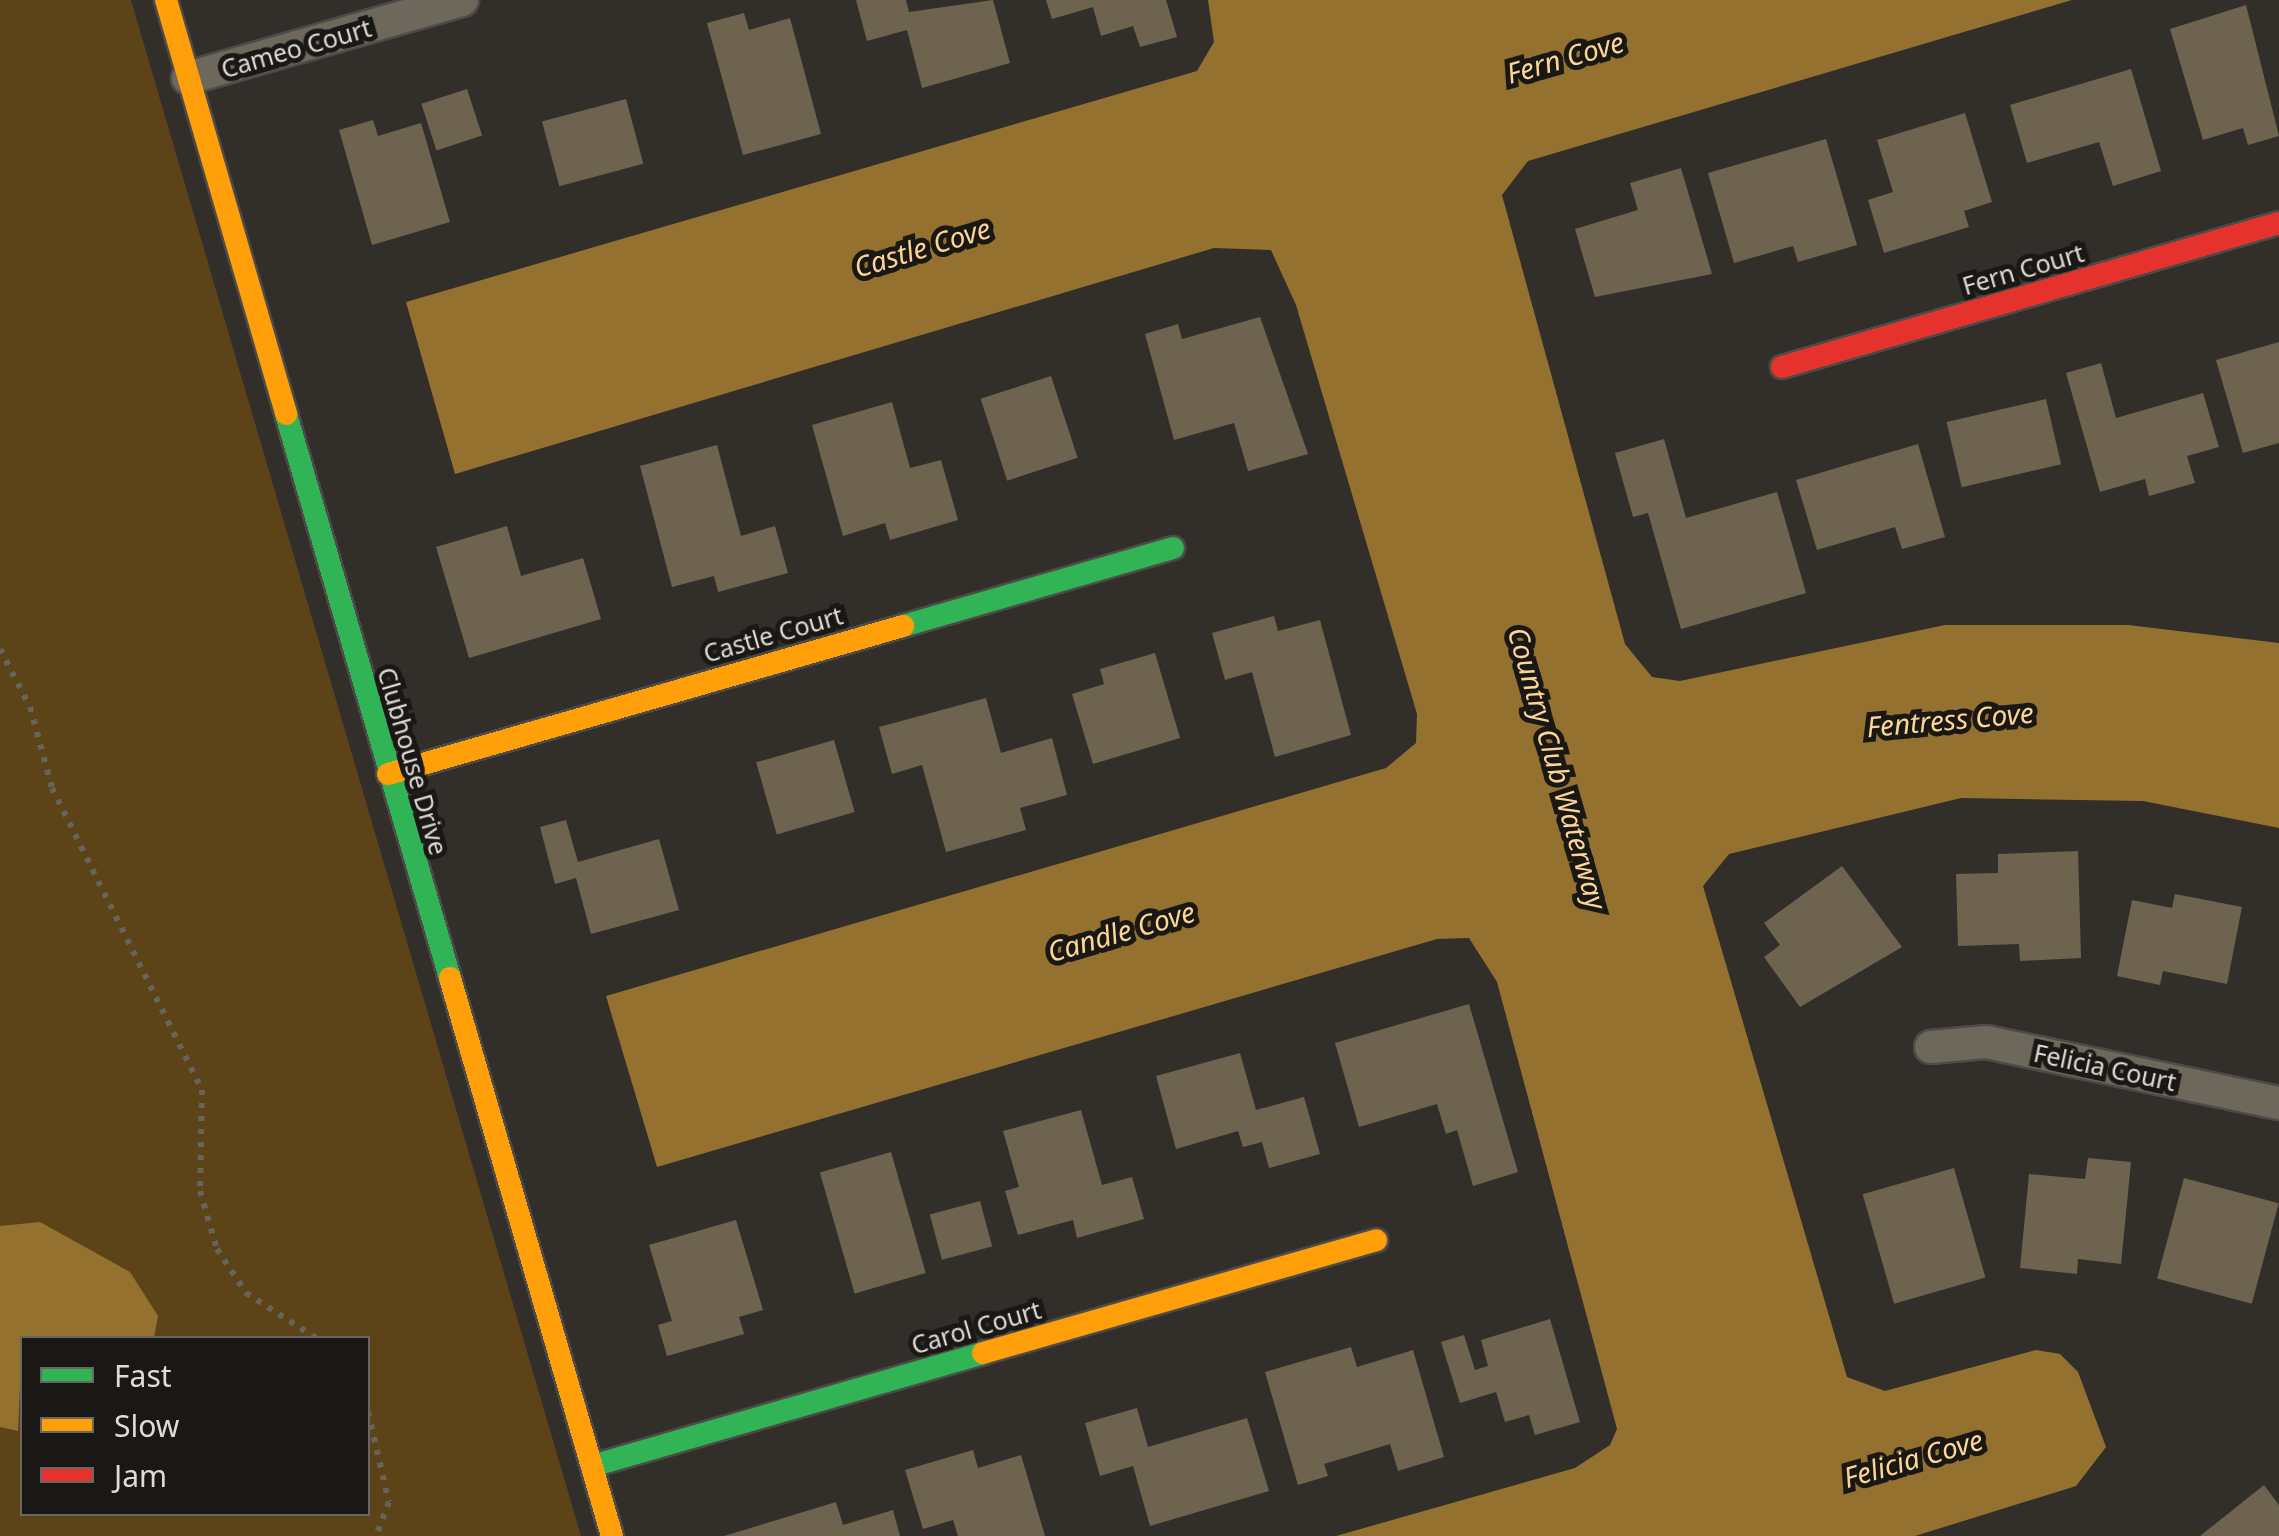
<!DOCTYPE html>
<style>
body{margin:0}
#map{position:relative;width:2279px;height:1536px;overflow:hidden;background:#322f2b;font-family:"Noto Sans",sans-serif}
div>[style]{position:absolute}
.green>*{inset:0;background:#5c4318}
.water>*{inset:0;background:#957130}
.building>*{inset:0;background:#6e634f;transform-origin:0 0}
.path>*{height:6px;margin-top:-3px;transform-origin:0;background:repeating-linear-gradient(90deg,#68635b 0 5px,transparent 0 13px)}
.roads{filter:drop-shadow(2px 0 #4d4b47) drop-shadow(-2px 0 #4d4b47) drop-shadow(0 2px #4d4b47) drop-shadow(0 -2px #4d4b47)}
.street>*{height:32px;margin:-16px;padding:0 16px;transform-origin:16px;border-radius:16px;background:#6e675c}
.fast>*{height:22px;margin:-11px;padding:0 11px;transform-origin:11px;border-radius:11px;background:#30b455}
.slow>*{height:22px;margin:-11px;padding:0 11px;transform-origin:11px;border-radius:11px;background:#ff9f0a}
.jam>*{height:22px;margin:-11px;padding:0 11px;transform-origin:11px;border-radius:11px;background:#e5322d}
span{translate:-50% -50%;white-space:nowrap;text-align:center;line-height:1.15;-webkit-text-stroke:10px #1a1815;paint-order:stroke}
.street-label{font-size:25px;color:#dfdcd7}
.water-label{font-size:28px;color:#fdd594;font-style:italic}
.legend{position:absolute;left:20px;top:1336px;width:350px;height:180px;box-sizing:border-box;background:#1a1815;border:2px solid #696663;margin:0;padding:12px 18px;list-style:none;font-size:30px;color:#dfdcd7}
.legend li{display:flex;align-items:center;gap:20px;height:50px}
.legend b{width:50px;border:2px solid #696663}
</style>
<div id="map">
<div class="green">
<div style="clip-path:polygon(evenodd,0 0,131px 0,581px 1536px,0 1536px,0 0,22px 1338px,368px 1338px,368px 1514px,22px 1514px,22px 1338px)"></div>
</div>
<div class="water">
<div style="clip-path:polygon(1208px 0,2072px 0,1528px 161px,1502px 195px,1625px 644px,1652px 677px,1680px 681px,1945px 625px,2128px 625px,2279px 643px,2279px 828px,2143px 801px,1961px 798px,1729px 854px,1703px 886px,1847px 1377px,1885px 1391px,2036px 1350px,2060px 1354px,2078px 1372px,2106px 1447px,2076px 1486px,1915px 1536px,1336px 1536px,1575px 1468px,1610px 1445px,1617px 1429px,1497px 982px,1469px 938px,1437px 939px,657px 1167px,606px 996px,1386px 768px,1416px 743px,1417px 714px,1296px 305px,1271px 250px,1214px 248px,455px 474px,406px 302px,1197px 71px,1214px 42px)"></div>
<div style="clip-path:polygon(40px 1222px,130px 1272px,158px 1316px,154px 1338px,22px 1338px,18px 1431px,0 1427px,0 1226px)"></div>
</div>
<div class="building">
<div style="clip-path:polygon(856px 0,906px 0,909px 12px,993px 0,1010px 63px,922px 88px,907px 30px,867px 41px)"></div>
<div style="clip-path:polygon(1046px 0,1166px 0,1177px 37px,1140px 47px,1133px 26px,1101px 36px,1093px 7px,1052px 19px)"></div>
<div style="clip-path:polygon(2246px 5px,2279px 136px,2248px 145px,2243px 128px,2203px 140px,2170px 29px)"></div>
<div style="clip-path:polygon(744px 13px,749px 30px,790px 18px,821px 134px,743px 155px,707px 23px)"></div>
<div style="clip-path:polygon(2131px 69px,2161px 171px,2113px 186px,2099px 142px,2027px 163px,2010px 105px)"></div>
<div style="left:467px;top:89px;width:49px;height:48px;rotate:72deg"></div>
<div style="left:626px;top:99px;width:67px;height:87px;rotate:75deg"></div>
<div style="clip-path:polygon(1965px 113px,1992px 202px,1964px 211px,1969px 227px,1884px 253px,1868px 200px,1893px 192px,1877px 140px)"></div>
<div style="clip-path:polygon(373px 120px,378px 136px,421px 123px,450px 222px,372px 245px,339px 130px)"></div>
<div style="clip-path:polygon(1826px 139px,1857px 245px,1798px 262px,1793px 246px,1734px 263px,1708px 173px)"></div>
<div style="clip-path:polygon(1681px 168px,1712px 274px,1595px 297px,1575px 229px,1638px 210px,1630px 183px)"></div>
<div style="clip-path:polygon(1260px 317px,1308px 454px,1248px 471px,1234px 423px,1174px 440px,1145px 334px,1178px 324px,1182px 339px)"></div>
<div style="clip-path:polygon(2279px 342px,2279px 443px,2243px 453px,2216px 360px)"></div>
<div style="clip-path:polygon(2101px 363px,2116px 418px,2203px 393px,2219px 447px,2187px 456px,2195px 483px,2149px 496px,2145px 479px,2100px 492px,2066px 373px)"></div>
<div style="left:1051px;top:376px;width:86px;height:74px;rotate:72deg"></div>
<div style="left:2046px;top:399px;width:67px;height:102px;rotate:77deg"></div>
<div style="clip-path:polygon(892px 402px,910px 468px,941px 460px,958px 520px,890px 540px,885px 523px,843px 536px,812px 425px)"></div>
<div style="clip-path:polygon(1664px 439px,1686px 518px,1777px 492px,1806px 593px,1681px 629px,1648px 513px,1633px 517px,1615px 453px)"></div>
<div style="clip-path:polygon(1918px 444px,1945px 537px,1902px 549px,1895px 527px,1817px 550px,1796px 480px)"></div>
<div style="clip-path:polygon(717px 445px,741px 536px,775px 526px,788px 573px,718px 592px,714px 576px,672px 587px,640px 466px)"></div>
<div style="clip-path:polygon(507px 526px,521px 576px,583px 558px,601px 619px,469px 658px,436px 547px)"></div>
<div style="clip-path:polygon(1274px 616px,1278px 631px,1320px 620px,1351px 735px,1275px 757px,1252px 672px,1225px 680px,1212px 633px)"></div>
<div style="clip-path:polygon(1155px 653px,1180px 738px,1093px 764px,1072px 694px,1104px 684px,1100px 669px)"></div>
<div style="clip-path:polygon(986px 698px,1001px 753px,1052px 738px,1067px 795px,1020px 808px,1026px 830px,946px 852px,922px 765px,892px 774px,879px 727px)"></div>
<div style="left:834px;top:740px;width:75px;height:81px;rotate:74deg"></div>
<div style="clip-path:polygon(566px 820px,578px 862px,659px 839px,679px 910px,591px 934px,576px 878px,555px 884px,540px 827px)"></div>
<div style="clip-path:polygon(2078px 851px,2081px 958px,2020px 961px,2019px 944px,1958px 946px,1956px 874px,1998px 873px,1998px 854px)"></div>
<div style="clip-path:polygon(1842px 866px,1902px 947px,1800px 1007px,1764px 957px,1780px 945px,1764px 923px)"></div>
<div style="clip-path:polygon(2175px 894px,2242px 907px,2227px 984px,2163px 971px,2160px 985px,2117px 976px,2132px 900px,2172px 908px)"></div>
<div style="clip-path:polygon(1469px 1004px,1518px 1172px,1473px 1186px,1457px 1130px,1446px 1134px,1437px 1104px,1359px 1127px,1335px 1043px)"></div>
<div style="clip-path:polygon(1240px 1053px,1256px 1110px,1304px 1097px,1320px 1154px,1269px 1168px,1262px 1142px,1243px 1147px,1238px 1131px,1176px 1149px,1156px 1076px)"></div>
<div style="clip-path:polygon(1081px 1110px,1102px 1185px,1132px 1177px,1144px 1219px,1077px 1238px,1073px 1220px,1018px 1235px,1005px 1191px,1019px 1187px,1003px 1131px)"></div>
<div style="left:891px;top:1152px;width:126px;height:74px;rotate:74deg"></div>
<div style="clip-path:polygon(2088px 1158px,2131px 1162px,2121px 1264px,2078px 1259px,2077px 1274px,2020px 1268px,2029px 1174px,2085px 1179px)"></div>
<div style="left:1954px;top:1168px;width:114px;height:95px;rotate:74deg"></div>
<div style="left:2184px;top:1178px;width:98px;height:104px;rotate:15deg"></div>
<div style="left:980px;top:1201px;width:47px;height:52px;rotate:75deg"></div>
<div style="clip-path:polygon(736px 1220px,763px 1310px,739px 1317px,744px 1334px,667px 1356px,658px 1325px,672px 1321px,649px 1245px)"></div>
<div style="clip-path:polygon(1550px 1319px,1580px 1422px,1535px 1435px,1529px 1415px,1505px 1422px,1496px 1392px,1460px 1403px,1441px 1342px,1464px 1335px,1475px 1370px,1488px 1366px,1481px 1340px)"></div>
<div style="clip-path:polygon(1351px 1347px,1357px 1367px,1413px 1350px,1444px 1457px,1398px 1471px,1390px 1444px,1324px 1464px,1328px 1476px,1298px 1485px,1265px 1372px)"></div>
<div style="clip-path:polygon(1137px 1408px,1148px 1447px,1247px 1418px,1269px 1491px,1150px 1526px,1133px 1466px,1100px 1476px,1085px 1423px)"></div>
<div style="clip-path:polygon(973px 1450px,978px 1468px,1021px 1455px,1045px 1536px,958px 1536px,953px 1520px,923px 1529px,905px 1470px)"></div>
<div style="clip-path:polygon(2264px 1485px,2279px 1505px,2279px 1536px,2200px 1536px)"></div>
<div style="clip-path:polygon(836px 1502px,843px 1525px,893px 1510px,900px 1536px,724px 1536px)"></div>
</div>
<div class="path">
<div style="left:0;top:649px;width:65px;rotate:62.7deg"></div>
<div style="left:30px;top:707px;width:84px;rotate:74.8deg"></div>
<div style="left:52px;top:788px;width:337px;rotate:63.6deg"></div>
<div style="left:202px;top:1090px;width:101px;rotate:91.1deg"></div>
<div style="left:200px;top:1191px;width:60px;rotate:73.7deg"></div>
<div style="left:217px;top:1249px;width:53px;rotate:56.6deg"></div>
<div style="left:246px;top:1293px;width:83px;rotate:32.7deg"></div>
<div style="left:368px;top:1412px;width:92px;rotate:76.9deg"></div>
<div style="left:389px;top:1502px;width:36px;rotate:111deg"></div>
</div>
<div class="roads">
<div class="street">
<div style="left:188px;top:78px;width:285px;rotate:-15.9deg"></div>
<div style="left:1931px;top:1047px;width:55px;rotate:-5.2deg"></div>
<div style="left:1986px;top:1042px;width:299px;rotate:11.8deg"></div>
</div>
<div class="fast">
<div style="left:286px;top:414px;width:587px;rotate:73.79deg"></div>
<div style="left:903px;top:626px;width:281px;rotate:-16.1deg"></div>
<div style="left:592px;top:1466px;width:407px;rotate:-16.1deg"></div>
</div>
<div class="slow">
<div style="left:166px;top:0;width:431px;rotate:73.8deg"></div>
<div style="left:388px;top:774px;width:536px;rotate:-16.03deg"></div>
<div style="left:450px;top:978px;width:581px;rotate:73.81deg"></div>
<div style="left:983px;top:1353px;width:409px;rotate:-16deg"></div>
</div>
<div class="jam">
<div style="left:1782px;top:367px;width:517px;rotate:-16.16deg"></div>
</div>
</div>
<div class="street-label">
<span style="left:296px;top:48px;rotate:-16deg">Cameo Court</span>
<span style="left:2023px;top:269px;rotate:-16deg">Fern Court</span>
<span style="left:773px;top:634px;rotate:-16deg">Castle Court</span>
<span style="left:413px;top:761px;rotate:74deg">Clubhouse Drive</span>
<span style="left:2105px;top:1067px;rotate:12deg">Felicia Court</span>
<span style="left:976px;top:1327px;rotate:-16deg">Carol Court</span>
</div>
<div class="water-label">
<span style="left:1565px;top:57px;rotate:-16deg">Fern Cove</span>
<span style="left:922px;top:247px;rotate:-17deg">Castle Cove</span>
<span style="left:1950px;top:719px;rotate:-5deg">Fentress Cove</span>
<span style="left:1558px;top:768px;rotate:74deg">Country Club Waterway</span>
<span style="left:1121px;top:931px;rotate:-16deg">Candle Cove</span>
<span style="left:1913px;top:1458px;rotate:-16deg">Felicia Cove</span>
</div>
<ul class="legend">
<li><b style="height:12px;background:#30b455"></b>Fast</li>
<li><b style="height:12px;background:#ff9f0a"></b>Slow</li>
<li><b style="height:12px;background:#e5322d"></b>Jam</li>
</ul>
</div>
